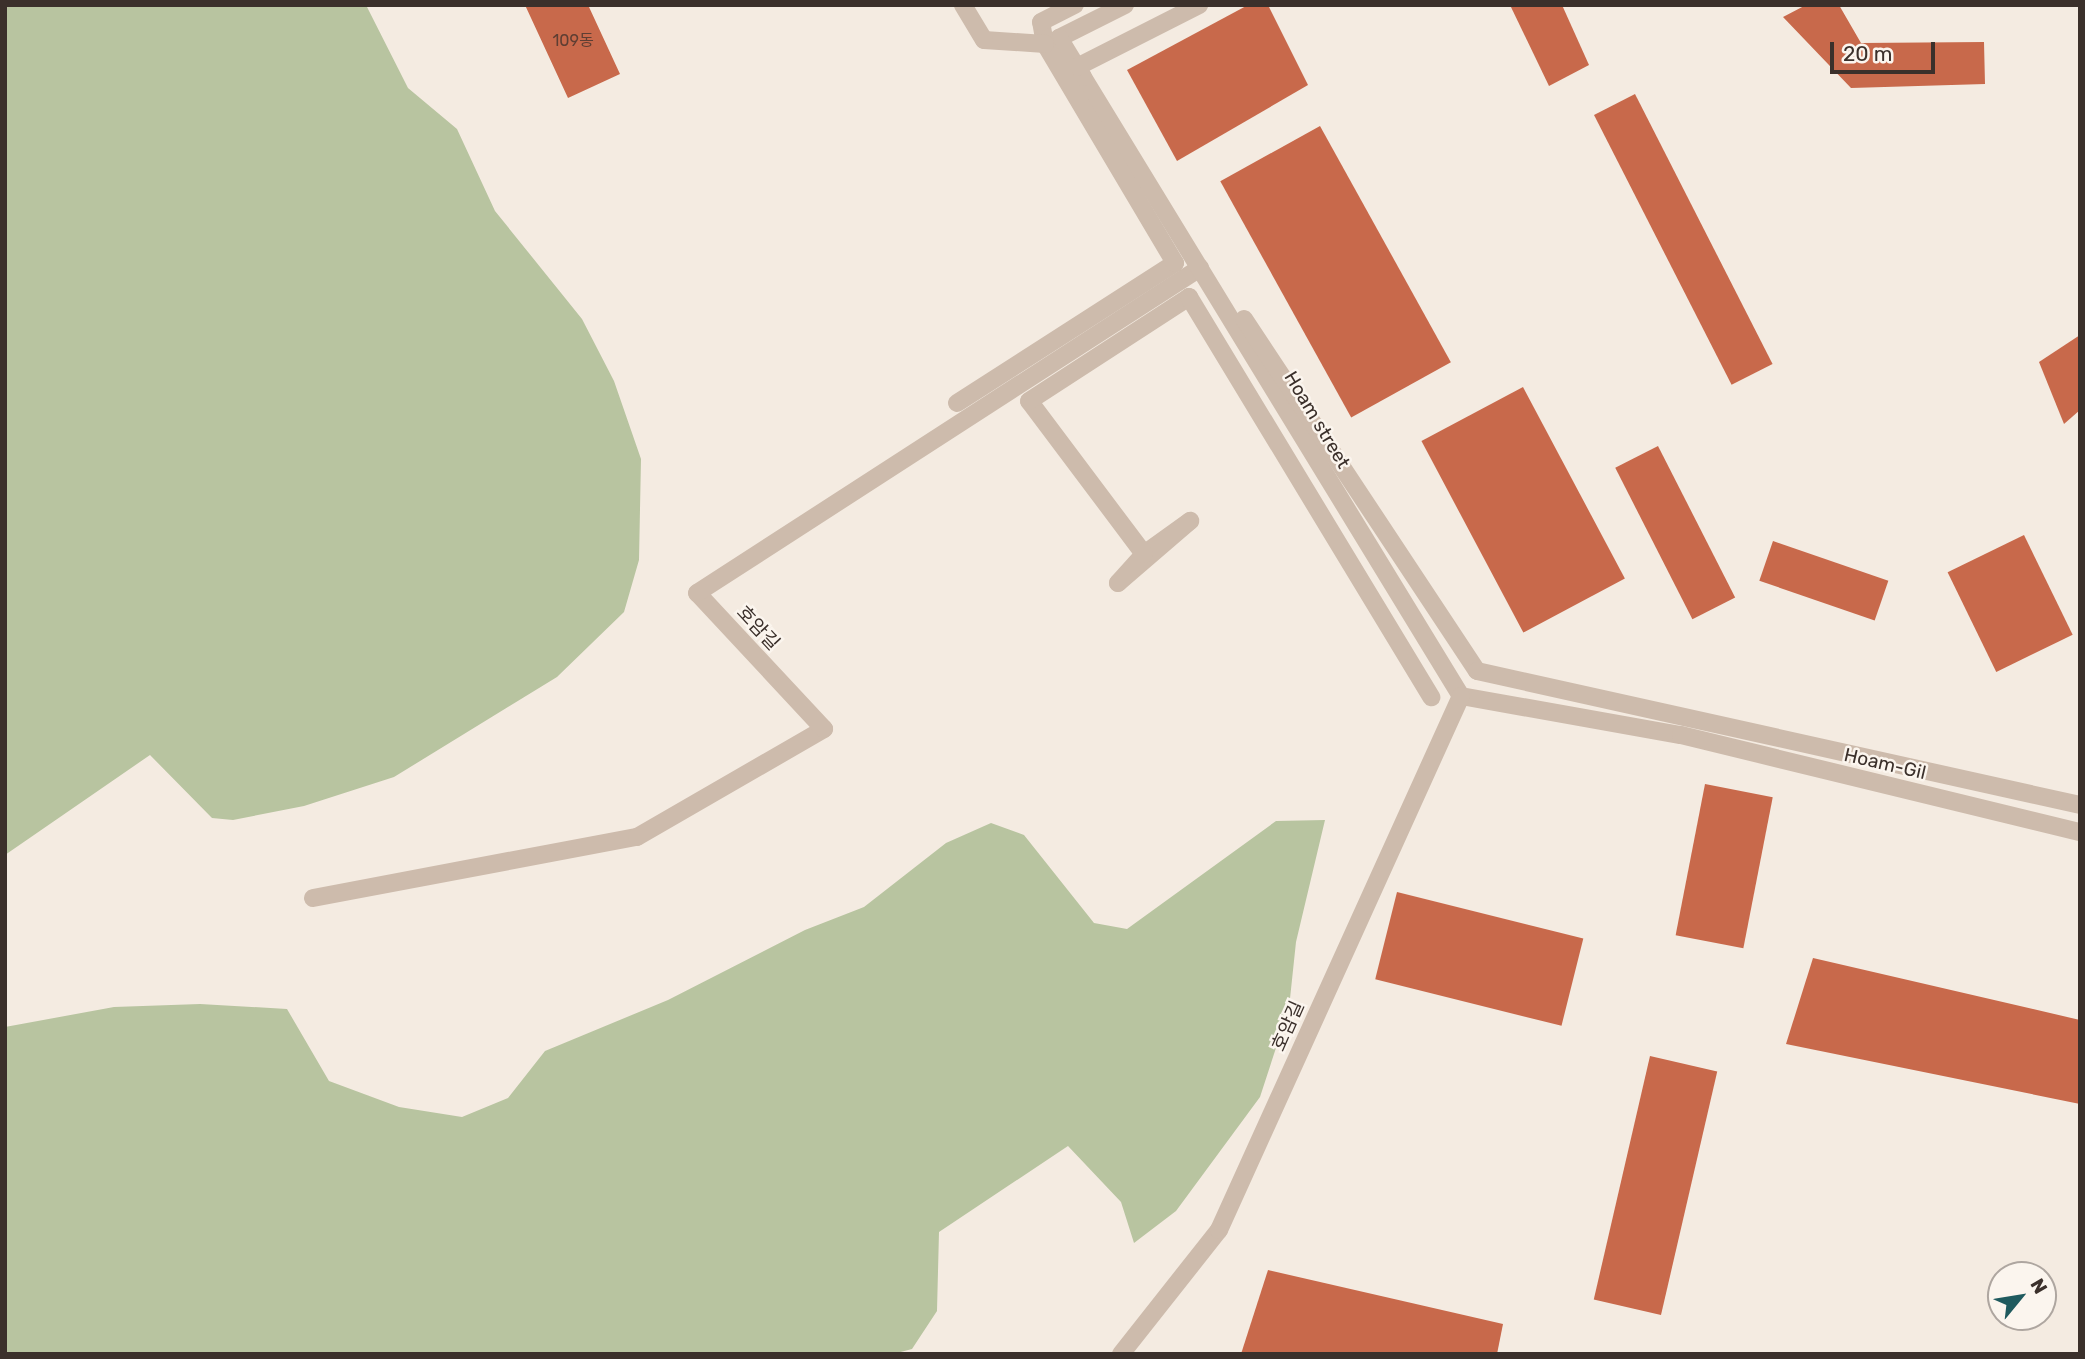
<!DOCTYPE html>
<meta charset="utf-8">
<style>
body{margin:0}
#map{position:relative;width:2085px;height:1359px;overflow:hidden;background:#f4ebe1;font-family:Rubik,"Noto Sans KR",sans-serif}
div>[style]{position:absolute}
.green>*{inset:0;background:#b8c4a0}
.building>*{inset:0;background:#c8694b;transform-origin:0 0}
.lane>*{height:18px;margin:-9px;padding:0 9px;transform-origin:9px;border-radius:9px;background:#cdbbac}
.street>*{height:18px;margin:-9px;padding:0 9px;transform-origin:9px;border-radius:9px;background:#cdbbac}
span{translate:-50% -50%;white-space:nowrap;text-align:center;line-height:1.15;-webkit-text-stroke:5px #fbf5ee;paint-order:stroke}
.number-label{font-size:16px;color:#5e3e33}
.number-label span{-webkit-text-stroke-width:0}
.street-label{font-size:19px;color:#3b302b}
.frame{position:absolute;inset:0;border:7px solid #3b302b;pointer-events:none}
.north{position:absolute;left:1987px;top:1261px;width:70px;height:70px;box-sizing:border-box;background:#fbf5ee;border:2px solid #aea6a0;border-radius:50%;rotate:60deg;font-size:19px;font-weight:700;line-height:28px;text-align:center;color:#3b302b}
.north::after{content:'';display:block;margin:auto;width:24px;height:32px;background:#1f5a5e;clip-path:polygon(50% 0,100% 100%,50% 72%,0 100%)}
.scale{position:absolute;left:1830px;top:42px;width:105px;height:32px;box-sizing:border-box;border:4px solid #3b302b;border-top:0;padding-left:9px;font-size:21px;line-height:24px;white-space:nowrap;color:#3b302b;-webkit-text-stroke:5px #fbf5ee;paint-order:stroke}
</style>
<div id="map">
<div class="green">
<div style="clip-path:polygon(5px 5px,366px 5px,408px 88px,457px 129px,495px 211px,582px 319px,614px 381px,641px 459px,639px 560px,624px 612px,557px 677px,394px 777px,304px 806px,233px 820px,212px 818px,150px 755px,5px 855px)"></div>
<div style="clip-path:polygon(1325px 820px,1296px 942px,1289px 1008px,1260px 1097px,1176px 1211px,1134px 1243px,1121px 1202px,1068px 1146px,939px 1232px,937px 1311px,912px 1349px,893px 1354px,5px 1354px,5px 1027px,114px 1007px,200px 1004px,287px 1009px,329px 1081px,399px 1107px,462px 1117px,508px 1098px,545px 1051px,668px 1000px,805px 930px,864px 907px,946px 843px,991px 823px,1024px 835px,1094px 923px,1127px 929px,1276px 821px)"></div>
</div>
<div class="building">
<div style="clip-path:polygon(525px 5px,593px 5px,589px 7px,620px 74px,568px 98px)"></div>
<div style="clip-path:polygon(1248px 5px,1268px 5px,1308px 85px,1177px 161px,1127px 70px)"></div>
<div style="clip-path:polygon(1510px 5px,1562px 5px,1589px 65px,1549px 86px)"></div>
<div style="clip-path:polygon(1806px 5px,1839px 5px,1861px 43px,1984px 42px,1985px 84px,1851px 88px,1783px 17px)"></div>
<div style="left:1635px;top:94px;width:303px;height:46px;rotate:63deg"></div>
<div style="left:1320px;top:126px;width:270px;height:114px;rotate:61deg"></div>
<div style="clip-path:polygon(2080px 335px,2080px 410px,2064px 424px,2039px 362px)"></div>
<div style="left:1523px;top:387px;width:217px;height:115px;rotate:62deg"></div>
<div style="left:1658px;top:446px;width:170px;height:48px;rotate:63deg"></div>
<div style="left:2024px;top:535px;width:111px;height:85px;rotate:64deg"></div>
<div style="left:1773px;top:541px;width:122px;height:42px;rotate:19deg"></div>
<div style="left:1705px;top:784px;width:69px;height:154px;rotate:11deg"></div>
<div style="left:1397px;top:892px;width:192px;height:90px;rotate:14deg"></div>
<div style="clip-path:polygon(1813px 958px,2080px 1020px,2080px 1104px,1786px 1044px)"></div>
<div style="left:1650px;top:1056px;width:69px;height:250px;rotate:13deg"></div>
<div style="clip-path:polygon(1268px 1270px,1503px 1324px,1497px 1354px,1241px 1354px)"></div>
</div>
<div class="lane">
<div style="left:313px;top:898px;width:330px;rotate:-10.7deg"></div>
<div style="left:637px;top:837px;width:216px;rotate:-30deg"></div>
<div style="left:824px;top:729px;width:186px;rotate:-133deg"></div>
<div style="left:697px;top:593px;width:599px;rotate:-32.87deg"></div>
</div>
<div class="street">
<div style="left:1125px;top:5px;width:74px;rotate:153.4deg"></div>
<div style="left:1059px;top:38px;width:771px;rotate:58.58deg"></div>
<div style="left:1461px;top:696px;width:223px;rotate:10.1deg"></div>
<div style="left:1681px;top:735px;width:411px;rotate:13.7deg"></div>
<div style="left:1045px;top:44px;width:22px;rotate:-100deg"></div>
<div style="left:1041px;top:22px;width:38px;rotate:-27deg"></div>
<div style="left:1083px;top:77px;width:12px;rotate:-121deg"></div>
<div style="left:1077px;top:67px;width:137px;rotate:-26.9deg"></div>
<div style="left:1244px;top:319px;width:422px;rotate:56.5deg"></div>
<div style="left:1477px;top:671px;width:618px;rotate:12.53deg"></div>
<div style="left:957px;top:403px;width:259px;rotate:-32.7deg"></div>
<div style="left:1175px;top:263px;width:255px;rotate:-120.7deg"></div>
<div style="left:1045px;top:44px;width:61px;rotate:-176.2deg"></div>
<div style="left:984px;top:40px;width:41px;rotate:-121deg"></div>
<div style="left:1144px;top:554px;width:57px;rotate:-35.7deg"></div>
<div style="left:1190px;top:521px;width:95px;rotate:139.3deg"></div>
<div style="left:1118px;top:583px;width:39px;rotate:-48deg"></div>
<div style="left:1144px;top:554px;width:191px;rotate:-126.9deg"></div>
<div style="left:1029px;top:401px;width:191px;rotate:-33deg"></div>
<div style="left:1189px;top:297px;width:468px;rotate:58.8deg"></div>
<div style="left:1121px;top:1354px;width:158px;rotate:-51.7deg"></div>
<div style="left:1219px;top:1230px;width:586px;rotate:-65.62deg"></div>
</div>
<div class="number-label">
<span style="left:573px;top:41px">109동</span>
</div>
<div class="street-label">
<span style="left:1317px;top:420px;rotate:59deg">Hoam street</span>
<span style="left:758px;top:628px;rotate:47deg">호암길</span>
<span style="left:1885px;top:764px;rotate:13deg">Hoam-Gil</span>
<span style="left:1288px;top:1026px;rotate:-66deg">호암길</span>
</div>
<div class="frame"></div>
<div class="north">N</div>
<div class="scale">20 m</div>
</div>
